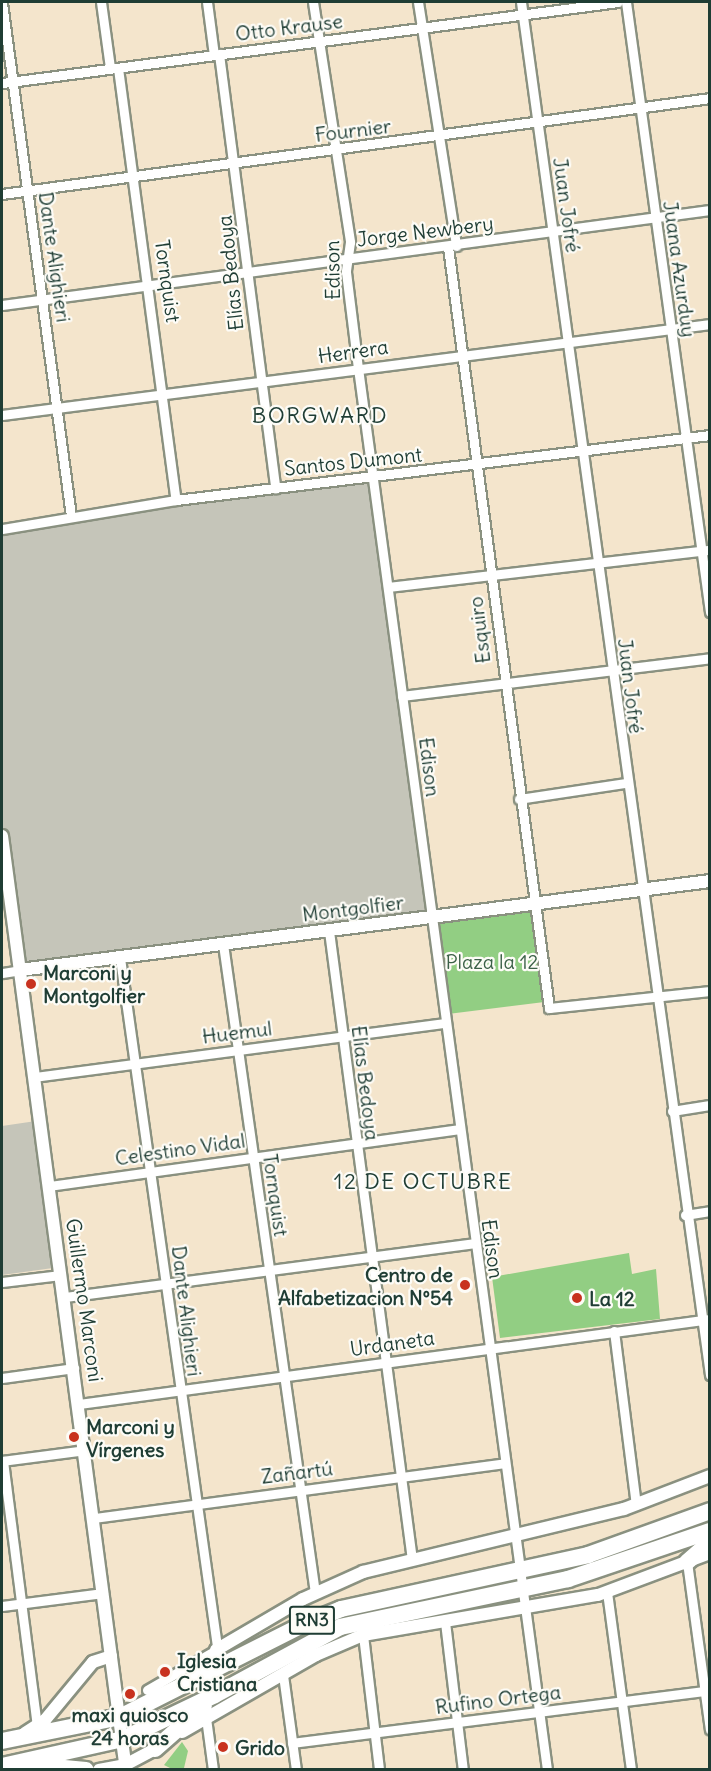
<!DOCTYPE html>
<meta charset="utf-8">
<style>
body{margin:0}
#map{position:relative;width:711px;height:1771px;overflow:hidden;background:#f4e5cc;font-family:Delius,sans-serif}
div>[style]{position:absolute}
.industrial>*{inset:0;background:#c5c5b9}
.green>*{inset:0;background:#92ce83;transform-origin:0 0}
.roads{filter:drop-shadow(2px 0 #8a9180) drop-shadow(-2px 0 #8a9180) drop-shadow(0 2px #8a9180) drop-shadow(0 -2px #8a9180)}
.street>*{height:9px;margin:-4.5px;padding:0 4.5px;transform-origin:4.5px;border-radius:4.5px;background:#fff}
.secondary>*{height:12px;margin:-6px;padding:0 6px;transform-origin:6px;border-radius:6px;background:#fff}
.highway>*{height:16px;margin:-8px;padding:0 8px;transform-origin:8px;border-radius:8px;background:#fff}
.dots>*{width:16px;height:16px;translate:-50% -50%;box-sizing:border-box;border:3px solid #fdfcf7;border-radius:50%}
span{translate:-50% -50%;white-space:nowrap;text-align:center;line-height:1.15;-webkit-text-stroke:4.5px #fdfcf7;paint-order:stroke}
.shield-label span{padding:2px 4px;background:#fdfcf7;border:2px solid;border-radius:4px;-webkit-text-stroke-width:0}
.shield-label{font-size:18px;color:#1f3d34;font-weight:700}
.street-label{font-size:20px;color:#1f3d34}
.park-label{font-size:20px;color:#3c6148}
.poi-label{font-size:20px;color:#1f3d34;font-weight:700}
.left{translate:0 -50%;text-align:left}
.right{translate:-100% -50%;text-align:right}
.quarter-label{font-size:22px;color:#1f3d34;letter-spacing:1.5px}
.frame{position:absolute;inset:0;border:3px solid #1f3d34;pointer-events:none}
</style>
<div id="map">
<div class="industrial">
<div style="clip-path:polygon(372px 478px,431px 918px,20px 970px,2px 836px,2px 529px,71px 516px)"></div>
<div style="clip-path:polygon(36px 1121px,56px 1264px,53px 1268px,2px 1275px,2px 1126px)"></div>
</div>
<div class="green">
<div style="left:531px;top:910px;width:93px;height:93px;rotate:83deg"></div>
<div style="clip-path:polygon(629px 1253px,632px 1274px,656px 1269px,660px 1319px,500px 1338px,492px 1277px)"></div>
<div style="clip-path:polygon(182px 1742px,188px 1751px,184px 1768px,172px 1769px,164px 1765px)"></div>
</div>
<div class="roads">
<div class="street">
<div style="left:101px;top:2px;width:67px;rotate:82.2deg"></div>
<div style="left:207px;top:2px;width:53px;rotate:82.5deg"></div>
<div style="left:313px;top:2px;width:243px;rotate:81.2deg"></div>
<div style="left:350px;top:242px;width:30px;rotate:98deg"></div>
<div style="left:346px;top:272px;width:97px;rotate:82.9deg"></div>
<div style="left:358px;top:368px;width:1415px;rotate:82.32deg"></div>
<div style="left:418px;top:2px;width:247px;rotate:81.1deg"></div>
<div style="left:521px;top:2px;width:1386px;rotate:82.16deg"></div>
<div style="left:626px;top:2px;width:616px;rotate:82.16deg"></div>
<div style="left:2px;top:3px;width:518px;rotate:82.34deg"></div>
<div style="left:219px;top:54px;width:438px;rotate:82.6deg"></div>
<div style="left:118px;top:68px;width:436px;rotate:82.4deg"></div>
<div style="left:2px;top:83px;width:621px;rotate:-7.49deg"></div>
<div style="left:2px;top:194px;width:714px;rotate:-7.72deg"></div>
<div style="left:448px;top:247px;width:768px;rotate:82.44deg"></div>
<div style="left:549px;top:1008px;width:162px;rotate:-6deg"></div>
<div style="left:2px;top:305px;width:714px;rotate:-7.64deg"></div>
<div style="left:2px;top:415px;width:714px;rotate:-7.32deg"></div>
<div style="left:2px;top:529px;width:176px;rotate:-9.5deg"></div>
<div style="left:176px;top:500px;width:538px;rotate:-6.94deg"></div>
<div style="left:388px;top:587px;width:324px;rotate:-6.6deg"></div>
<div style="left:402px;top:696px;width:310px;rotate:-7deg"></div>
<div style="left:519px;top:799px;width:107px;rotate:-8.6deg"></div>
<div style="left:329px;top:931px;width:634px;rotate:82.48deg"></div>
<div style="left:223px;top:944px;width:655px;rotate:81.93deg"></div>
<div style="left:120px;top:958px;width:717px;rotate:81.98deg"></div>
<div style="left:2px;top:973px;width:18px;rotate:-9deg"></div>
<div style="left:34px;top:1077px;width:414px;rotate:-7.5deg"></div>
<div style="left:672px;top:1111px;width:38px;rotate:-9deg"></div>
<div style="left:49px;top:1186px;width:414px;rotate:-7.9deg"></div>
<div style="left:685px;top:1215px;width:25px;rotate:-9deg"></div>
<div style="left:2px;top:1282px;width:59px;rotate:-6.8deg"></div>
<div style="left:65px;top:1297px;width:414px;rotate:-7.5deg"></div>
<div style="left:614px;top:1331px;width:175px;rotate:82.8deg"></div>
<div style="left:2px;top:1378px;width:73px;rotate:-7.9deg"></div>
<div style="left:79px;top:1404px;width:637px;rotate:-7.67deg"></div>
<div style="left:2px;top:1461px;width:84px;rotate:-7.5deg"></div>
<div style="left:3px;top:1461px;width:268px;rotate:82.7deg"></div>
<div style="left:94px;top:1518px;width:414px;rotate:-7.6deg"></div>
<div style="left:687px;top:1562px;width:169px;rotate:82.2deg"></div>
<div style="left:607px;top:1592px;width:180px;rotate:82.3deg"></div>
<div style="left:2px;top:1606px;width:102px;rotate:-7.3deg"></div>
<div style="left:445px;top:1622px;width:149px;rotate:83.1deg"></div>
<div style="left:363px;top:1635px;width:136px;rotate:83.2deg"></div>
<div style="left:283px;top:1675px;width:96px;rotate:82.2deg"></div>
<div style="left:147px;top:1690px;width:80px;rotate:-30.1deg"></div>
<div style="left:206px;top:1718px;width:52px;rotate:82.3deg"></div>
<div style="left:292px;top:1743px;width:421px;rotate:-7.2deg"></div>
</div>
<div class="secondary">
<div style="left:2px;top:836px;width:942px;rotate:82.44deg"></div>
<div style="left:20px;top:970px;width:696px;rotate:-7.35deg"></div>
<div style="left:216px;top:1650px;width:101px;rotate:-30.4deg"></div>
<div style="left:303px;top:1599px;width:66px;rotate:-24.2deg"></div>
<div style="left:363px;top:1572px;width:268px;rotate:-13.6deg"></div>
<div style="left:624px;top:1509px;width:92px;rotate:-21deg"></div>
<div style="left:182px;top:1732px;width:155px;rotate:-29.9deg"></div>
<div style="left:316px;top:1655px;width:51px;rotate:-23.1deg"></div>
<div style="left:363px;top:1635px;width:238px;rotate:-9.7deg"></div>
<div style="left:598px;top:1595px;width:120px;rotate:-20.6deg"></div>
<div style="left:25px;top:1733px;width:24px;rotate:-33deg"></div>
<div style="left:45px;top:1720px;width:75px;rotate:-50.4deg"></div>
<div style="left:93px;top:1662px;width:19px;rotate:-18deg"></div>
<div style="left:99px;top:1770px;width:26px;rotate:-11deg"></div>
<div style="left:125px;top:1765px;width:40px;rotate:-28deg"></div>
</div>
<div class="highway">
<div style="left:687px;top:1562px;width:30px;rotate:-41deg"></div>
<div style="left:2px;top:1741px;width:120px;rotate:-11.5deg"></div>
<div style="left:120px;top:1717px;width:204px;rotate:-26.8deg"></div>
<div style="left:302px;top:1625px;width:42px;rotate:-22.3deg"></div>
<div style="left:341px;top:1609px;width:253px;rotate:-12.3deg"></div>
<div style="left:588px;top:1555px;width:130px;rotate:-19.8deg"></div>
<div style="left:155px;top:1749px;width:65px;rotate:-41.3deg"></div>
<div style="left:32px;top:1765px;width:54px;rotate:5.3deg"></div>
<div style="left:2px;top:1766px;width:124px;rotate:-12.6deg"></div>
<div style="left:123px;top:1739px;width:102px;rotate:-25.6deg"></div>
<div style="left:215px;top:1695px;width:142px;rotate:-28.5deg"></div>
<div style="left:340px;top:1627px;width:233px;rotate:-11.9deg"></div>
<div style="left:568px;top:1579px;width:150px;rotate:-18.7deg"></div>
</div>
</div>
<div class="dots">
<div style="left:31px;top:984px;background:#c8321e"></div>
<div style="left:465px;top:1285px;background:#c8321e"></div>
<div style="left:577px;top:1298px;background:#c8321e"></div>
<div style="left:74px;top:1437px;background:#c8321e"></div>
<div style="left:165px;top:1672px;background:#c8321e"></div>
<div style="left:130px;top:1694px;background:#c8321e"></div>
<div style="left:223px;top:1747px;background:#c8321e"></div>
</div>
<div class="shield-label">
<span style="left:312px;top:1620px">RN3</span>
</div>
<div class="street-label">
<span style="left:289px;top:27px;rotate:-7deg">Otto Krause</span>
<span style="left:353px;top:130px;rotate:-7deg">Fournier</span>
<span style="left:567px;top:205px;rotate:82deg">Juan Jofré</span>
<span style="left:425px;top:231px;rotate:-7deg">Jorge Newbery</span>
<span style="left:55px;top:257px;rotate:82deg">Dante Alighieri</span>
<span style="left:680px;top:269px;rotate:82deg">Juana Azurduy</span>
<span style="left:332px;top:270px;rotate:-91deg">Edison</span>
<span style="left:230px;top:273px;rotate:-96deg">Elías Bedoya</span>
<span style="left:168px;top:281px;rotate:82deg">Tornquist</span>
<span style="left:353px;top:351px;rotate:-8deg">Herrera</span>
<span style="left:353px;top:461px;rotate:-6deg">Santos Dumont</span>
<span style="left:479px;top:630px;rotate:-97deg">Esquiro</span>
<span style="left:631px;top:686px;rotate:83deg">Juan Jofré</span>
<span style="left:430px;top:767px;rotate:83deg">Edison</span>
<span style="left:353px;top:908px;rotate:-7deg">Montgolfier</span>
<span style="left:237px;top:1032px;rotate:-7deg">Huemul</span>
<span style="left:366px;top:1083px;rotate:83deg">Elías Bedoya</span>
<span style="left:180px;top:1149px;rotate:-8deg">Celestino Vidal</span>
<span style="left:276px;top:1195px;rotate:82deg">Tornquist</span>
<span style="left:493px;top:1249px;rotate:82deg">Edison</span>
<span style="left:85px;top:1300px;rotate:82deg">Guillermo Marconi</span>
<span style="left:187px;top:1311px;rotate:83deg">Dante Alighieri</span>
<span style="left:392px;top:1343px;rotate:-8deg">Urdaneta</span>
<span style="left:297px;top:1472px;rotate:-7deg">Zañartú</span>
<span style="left:498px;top:1699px;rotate:-7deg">Rufino Ortega</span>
</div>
<div class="park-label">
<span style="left:492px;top:961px">Plaza la 12</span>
</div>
<div class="poi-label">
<span class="left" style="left:43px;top:984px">Marconi y<br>Montgolfier</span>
<span class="right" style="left:453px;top:1286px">Centro de<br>Alfabetizacion Nº54</span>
<span class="left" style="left:589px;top:1298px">La 12</span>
<span class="left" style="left:86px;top:1438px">Marconi y<br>Vírgenes</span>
<span class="left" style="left:177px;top:1672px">Iglesia<br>Cristiana</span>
<span style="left:130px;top:1726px">maxi quiosco<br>24 horas</span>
<span class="left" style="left:235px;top:1747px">Grido</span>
</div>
<div class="quarter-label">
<span style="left:320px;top:416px">BORGWARD</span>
<span style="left:423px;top:1182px">12 DE OCTUBRE</span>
</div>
<div class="frame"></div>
</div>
